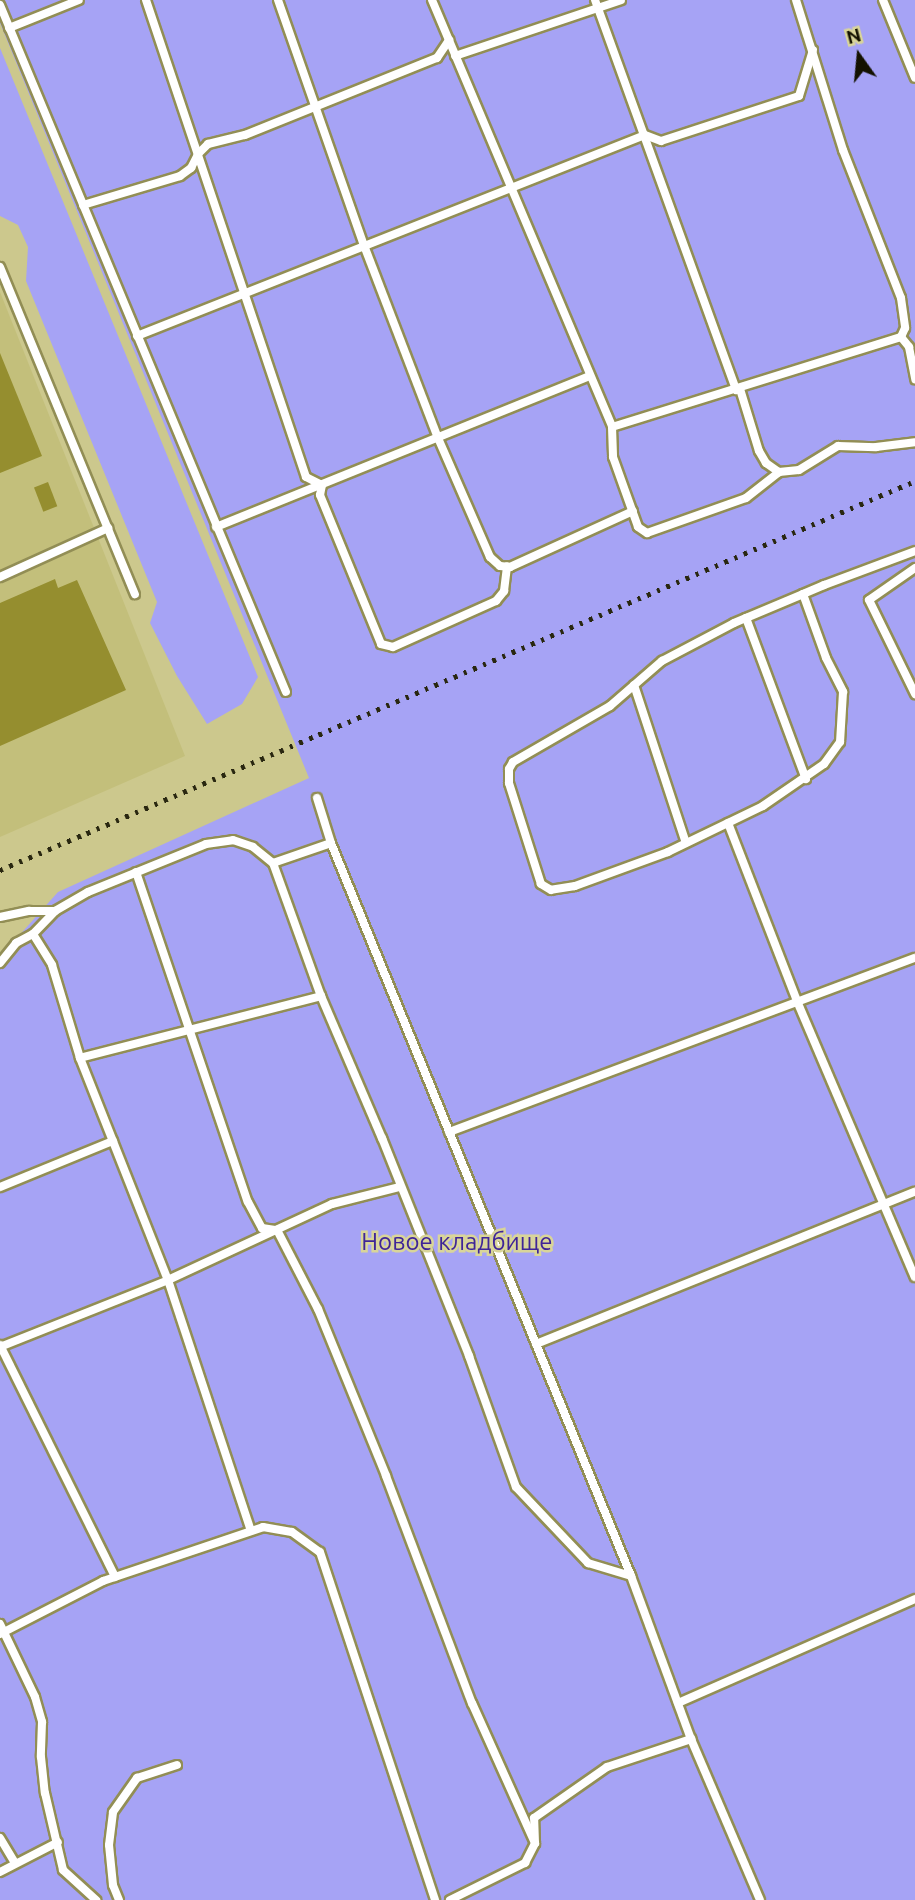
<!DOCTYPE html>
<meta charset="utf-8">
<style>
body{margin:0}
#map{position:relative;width:915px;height:1900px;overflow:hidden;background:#ccc88d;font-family:Ubuntu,sans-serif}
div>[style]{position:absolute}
.built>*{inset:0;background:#c3bf7b}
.green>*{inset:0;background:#a6a3f5}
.building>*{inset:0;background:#958e2f;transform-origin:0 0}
.roads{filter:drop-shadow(2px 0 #928e55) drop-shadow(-2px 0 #928e55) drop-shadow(0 2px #928e55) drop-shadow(0 -2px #928e55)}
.service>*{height:8px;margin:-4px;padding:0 4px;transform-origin:4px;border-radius:4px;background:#fff}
.rail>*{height:5px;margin-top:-2.5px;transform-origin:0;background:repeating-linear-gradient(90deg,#292710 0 3.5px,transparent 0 10.5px)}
span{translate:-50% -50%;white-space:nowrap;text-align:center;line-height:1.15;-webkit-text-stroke:5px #d9d599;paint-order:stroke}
.park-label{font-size:24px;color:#3f2598}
.north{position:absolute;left:824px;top:21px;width:70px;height:70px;-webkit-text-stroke:5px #d9d599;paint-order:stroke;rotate:345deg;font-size:19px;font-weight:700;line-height:28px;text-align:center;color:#141200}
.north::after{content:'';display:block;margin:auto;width:24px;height:32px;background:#141200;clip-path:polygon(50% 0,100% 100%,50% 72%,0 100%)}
</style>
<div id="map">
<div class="built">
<div style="clip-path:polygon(0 292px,185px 756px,0 837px)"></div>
</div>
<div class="green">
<div style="clip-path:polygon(0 0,915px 0,915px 1900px,0 1900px,0 957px,58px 892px,309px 778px,0 23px)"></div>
<div style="clip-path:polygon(0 48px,258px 677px,242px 704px,207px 724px,177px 676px,150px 623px,157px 602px,26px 281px,28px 247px,18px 225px,0 216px)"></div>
</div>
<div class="building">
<div style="clip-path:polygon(0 353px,42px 456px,0 473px)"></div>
<div style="left:48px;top:482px;width:26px;height:15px;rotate:69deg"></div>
<div style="clip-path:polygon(55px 579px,58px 588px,77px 580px,126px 690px,0 746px,0 603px)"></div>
</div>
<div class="roads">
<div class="service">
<div style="left:146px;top:0;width:503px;rotate:71.46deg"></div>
<div style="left:306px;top:477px;width:18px;rotate:27deg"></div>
<div style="left:322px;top:485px;width:10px;rotate:101deg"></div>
<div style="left:320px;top:495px;width:161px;rotate:67.7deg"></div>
<div style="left:381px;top:644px;width:12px;rotate:14deg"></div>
<div style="left:393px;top:647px;width:113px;rotate:-24.1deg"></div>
<div style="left:496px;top:601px;width:13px;rotate:-51deg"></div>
<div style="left:504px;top:591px;width:25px;rotate:-83deg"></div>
<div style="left:278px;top:0;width:263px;rotate:70.7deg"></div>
<div style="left:365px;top:248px;width:204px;rotate:69deg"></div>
<div style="left:438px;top:438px;width:130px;rotate:66.4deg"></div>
<div style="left:490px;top:557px;width:13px;rotate:42deg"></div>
<div style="left:500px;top:566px;width:10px;rotate:6deg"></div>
<div style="left:510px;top:567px;width:135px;rotate:-24.5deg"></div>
<div style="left:432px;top:0;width:463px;rotate:67.1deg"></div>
<div style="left:612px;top:427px;width:30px;rotate:88deg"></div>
<div style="left:613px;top:457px;width:74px;rotate:70.3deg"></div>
<div style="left:638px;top:527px;width:11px;rotate:34deg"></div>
<div style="left:647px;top:533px;width:105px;rotate:-19.5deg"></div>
<div style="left:746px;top:498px;width:42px;rotate:-38.2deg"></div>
<div style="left:779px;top:472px;width:20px;rotate:-6deg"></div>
<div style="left:799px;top:470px;width:46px;rotate:-31.6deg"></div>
<div style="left:838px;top:446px;width:38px;rotate:2deg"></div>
<div style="left:876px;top:447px;width:39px;rotate:-7deg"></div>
<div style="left:595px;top:0;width:415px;rotate:70.1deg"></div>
<div style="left:796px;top:0;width:157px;rotate:72.6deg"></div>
<div style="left:843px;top:150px;width:159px;rotate:68.6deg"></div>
<div style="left:901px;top:298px;width:30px;rotate:82deg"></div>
<div style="left:905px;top:328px;width:10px;rotate:114deg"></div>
<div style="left:901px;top:337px;width:13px;rotate:51deg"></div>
<div style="left:909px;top:347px;width:33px;rotate:79deg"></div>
<div style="left:883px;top:0;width:84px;rotate:67.7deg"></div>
<div style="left:0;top:5px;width:744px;rotate:67.4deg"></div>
<div style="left:9px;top:28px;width:75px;rotate:-21.8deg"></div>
<div style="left:455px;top:56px;width:175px;rotate:-18.6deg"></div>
<div style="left:83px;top:205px;width:101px;rotate:-16.6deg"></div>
<div style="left:180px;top:176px;width:14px;rotate:-36deg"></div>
<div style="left:191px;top:168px;width:16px;rotate:-63deg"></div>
<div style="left:198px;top:154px;width:14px;rotate:-45deg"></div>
<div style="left:208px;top:144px;width:38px;rotate:-14deg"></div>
<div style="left:245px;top:135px;width:207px;rotate:-21.9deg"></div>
<div style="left:437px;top:58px;width:22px;rotate:-56deg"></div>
<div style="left:0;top:267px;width:354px;rotate:67.6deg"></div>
<div style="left:137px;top:336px;width:546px;rotate:-21.59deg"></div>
<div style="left:645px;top:135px;width:17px;rotate:21deg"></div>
<div style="left:661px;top:141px;width:145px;rotate:-18.1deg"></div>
<div style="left:799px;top:96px;width:48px;rotate:-73.1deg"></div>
<div style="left:740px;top:389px;width:65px;rotate:73deg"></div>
<div style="left:759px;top:451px;width:14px;rotate:60deg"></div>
<div style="left:766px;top:463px;width:16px;rotate:35deg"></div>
<div style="left:612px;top:427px;width:303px;rotate:-17.3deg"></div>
<div style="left:216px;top:527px;width:403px;rotate:-22deg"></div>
<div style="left:915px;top:568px;width:56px;rotate:145.2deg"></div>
<div style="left:869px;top:600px;width:105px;rotate:63.9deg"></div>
<div style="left:0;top:577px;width:119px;rotate:-24.4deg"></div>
<div style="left:803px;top:594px;width:68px;rotate:70.2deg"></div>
<div style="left:826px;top:658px;width:38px;rotate:63deg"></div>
<div style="left:843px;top:692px;width:50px;rotate:93.4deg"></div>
<div style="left:840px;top:742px;width:27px;rotate:126deg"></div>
<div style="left:824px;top:764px;width:74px;rotate:145.5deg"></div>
<div style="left:763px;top:806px;width:106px;rotate:154.2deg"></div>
<div style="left:668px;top:852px;width:99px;rotate:159.9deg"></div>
<div style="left:575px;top:886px;width:24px;rotate:171deg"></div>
<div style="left:551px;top:890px;width:12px;rotate:-149deg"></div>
<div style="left:541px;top:884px;width:106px;rotate:-107.6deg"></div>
<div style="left:509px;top:783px;width:14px;rotate:-90deg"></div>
<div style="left:509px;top:769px;width:8px;rotate:-60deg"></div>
<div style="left:513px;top:762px;width:112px;rotate:-30deg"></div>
<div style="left:610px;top:706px;width:69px;rotate:-40.9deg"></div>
<div style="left:662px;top:661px;width:81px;rotate:-27.8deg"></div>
<div style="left:734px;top:623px;width:13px;rotate:-23deg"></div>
<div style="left:746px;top:618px;width:62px;rotate:-22.8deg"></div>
<div style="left:803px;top:594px;width:23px;rotate:-23deg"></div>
<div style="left:824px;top:585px;width:97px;rotate:-20.5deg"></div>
<div style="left:746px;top:618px;width:172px;rotate:69.6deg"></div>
<div style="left:634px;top:685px;width:166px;rotate:71.8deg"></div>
<div style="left:317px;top:798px;width:47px;rotate:72.7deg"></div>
<div style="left:331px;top:843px;width:792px;rotate:67.74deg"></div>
<div style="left:728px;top:823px;width:191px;rotate:68.8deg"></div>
<div style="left:797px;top:1001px;width:300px;rotate:66.9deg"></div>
<div style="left:273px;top:863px;width:141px;rotate:70.2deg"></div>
<div style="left:321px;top:996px;width:155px;rotate:66.8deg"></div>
<div style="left:382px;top:1138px;width:235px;rotate:68.2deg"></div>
<div style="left:469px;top:1356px;width:139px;rotate:70.3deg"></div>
<div style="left:516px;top:1487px;width:105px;rotate:46.5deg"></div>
<div style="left:588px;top:1563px;width:45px;rotate:16.8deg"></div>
<div style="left:631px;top:1576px;width:174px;rotate:69.8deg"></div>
<div style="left:691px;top:1739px;width:175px;rotate:66.8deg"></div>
<div style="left:136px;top:872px;width:348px;rotate:71.3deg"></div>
<div style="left:248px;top:1202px;width:30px;rotate:62deg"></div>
<div style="left:262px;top:1228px;width:15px;rotate:8deg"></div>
<div style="left:277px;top:1230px;width:89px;rotate:62.6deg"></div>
<div style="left:318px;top:1309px;width:180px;rotate:67.8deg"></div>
<div style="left:386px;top:1476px;width:243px;rotate:69.3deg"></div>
<div style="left:472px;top:1703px;width:154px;rotate:65.8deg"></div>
<div style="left:0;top:917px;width:30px;rotate:-12deg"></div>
<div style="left:29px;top:911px;width:26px"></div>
<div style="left:33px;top:934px;width:36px;rotate:58deg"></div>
<div style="left:52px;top:965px;width:97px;rotate:73.2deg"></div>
<div style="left:80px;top:1058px;width:239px;rotate:68.4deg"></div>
<div style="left:168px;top:1280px;width:264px;rotate:71.7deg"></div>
<div style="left:0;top:963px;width:26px;rotate:-51deg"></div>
<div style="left:16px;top:943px;width:19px;rotate:-28deg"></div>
<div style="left:33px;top:934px;width:32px;rotate:-46deg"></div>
<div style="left:55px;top:911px;width:38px;rotate:-30deg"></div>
<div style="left:88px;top:892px;width:127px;rotate:-22.1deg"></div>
<div style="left:206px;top:844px;width:27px;rotate:-8deg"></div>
<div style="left:233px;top:840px;width:21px;rotate:19deg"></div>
<div style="left:253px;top:847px;width:26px;rotate:39deg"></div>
<div style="left:273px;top:863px;width:61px;rotate:-19deg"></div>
<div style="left:80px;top:1058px;width:249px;rotate:-14.4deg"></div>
<div style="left:449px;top:1132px;width:497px;rotate:-20.5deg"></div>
<div style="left:0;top:1187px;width:122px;rotate:-22.2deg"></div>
<div style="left:536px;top:1344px;width:408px;rotate:-21.9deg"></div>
<div style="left:0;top:1345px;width:259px;rotate:63.6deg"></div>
<div style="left:0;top:1347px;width:181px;rotate:-21.7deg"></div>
<div style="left:168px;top:1280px;width:181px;rotate:-24.9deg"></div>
<div style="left:332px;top:1204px;width:69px;rotate:-14.2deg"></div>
<div style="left:0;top:1624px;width:81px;rotate:64.4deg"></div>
<div style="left:35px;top:1697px;width:26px;rotate:74deg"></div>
<div style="left:42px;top:1722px;width:35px;rotate:92deg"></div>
<div style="left:41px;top:1757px;width:36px;rotate:84deg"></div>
<div style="left:45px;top:1793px;width:79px;rotate:76.8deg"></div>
<div style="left:63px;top:1870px;width:45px;rotate:42.3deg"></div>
<div style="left:0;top:1634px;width:116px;rotate:-27.2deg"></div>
<div style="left:103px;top:1581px;width:169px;rotate:-18.6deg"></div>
<div style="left:263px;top:1527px;width:29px;rotate:10deg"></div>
<div style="left:292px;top:1532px;width:34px;rotate:36deg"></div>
<div style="left:320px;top:1552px;width:367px;rotate:71.7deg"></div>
<div style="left:678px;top:1703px;width:259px;rotate:-23.7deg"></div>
<div style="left:0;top:1838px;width:29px;rotate:59deg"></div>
<div style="left:0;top:1872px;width:65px;rotate:-27.3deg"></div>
<div style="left:119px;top:1900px;width:16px;rotate:-112deg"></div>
<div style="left:113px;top:1885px;width:40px;rotate:-95.7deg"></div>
<div style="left:109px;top:1845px;width:33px;rotate:-83deg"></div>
<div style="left:113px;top:1812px;width:42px;rotate:-54.8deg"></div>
<div style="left:137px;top:1778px;width:42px;rotate:-18deg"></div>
<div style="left:450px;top:1900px;width:84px;rotate:-26.3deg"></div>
<div style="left:525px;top:1863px;width:22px;rotate:-63deg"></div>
<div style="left:535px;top:1843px;width:25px;rotate:-92deg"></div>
<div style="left:534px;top:1818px;width:89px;rotate:-34.9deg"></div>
<div style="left:607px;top:1767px;width:89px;rotate:-18.4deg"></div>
</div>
</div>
<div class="rail">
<div style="left:0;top:870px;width:994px;rotate:-23.03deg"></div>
</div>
<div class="park-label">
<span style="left:457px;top:1242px">Новое кладбище</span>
</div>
<div class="north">N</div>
</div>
